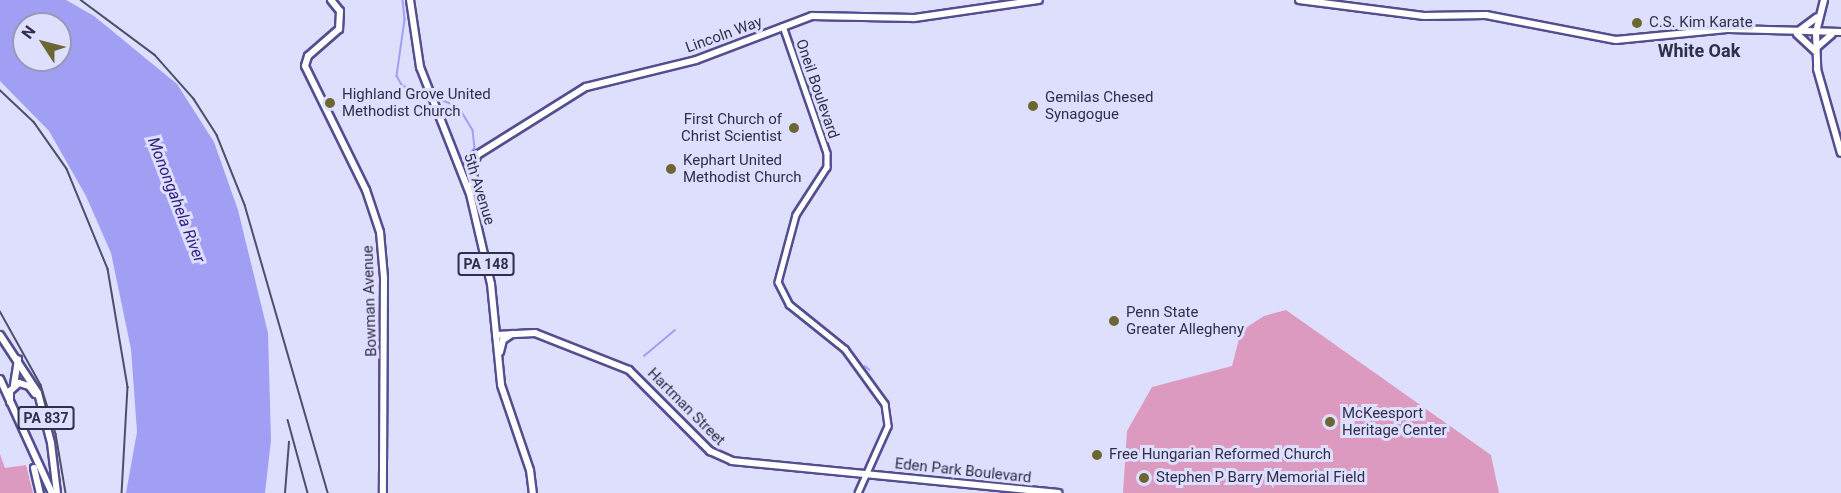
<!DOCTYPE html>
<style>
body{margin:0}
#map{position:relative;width:1841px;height:493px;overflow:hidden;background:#dedffd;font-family:Roboto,sans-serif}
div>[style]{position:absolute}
.green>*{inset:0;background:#dc9ac0}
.water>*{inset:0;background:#a19ff3}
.stream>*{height:1.5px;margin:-0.75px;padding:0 0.75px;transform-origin:0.75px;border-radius:0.75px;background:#a19ff3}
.roads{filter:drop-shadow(2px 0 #534f8f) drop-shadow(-2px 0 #534f8f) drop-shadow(0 2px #534f8f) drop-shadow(0 -2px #534f8f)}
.minor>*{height:4.5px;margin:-2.25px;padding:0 2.25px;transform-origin:2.25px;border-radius:2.25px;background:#fff}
.major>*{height:6px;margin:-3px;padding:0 3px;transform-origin:3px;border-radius:3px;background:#fff}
.rail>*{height:1.5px;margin:-0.75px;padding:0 0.75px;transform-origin:0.75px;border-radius:0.75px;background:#4e4e6b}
.dots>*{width:16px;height:16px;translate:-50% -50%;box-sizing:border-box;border:3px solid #dedffd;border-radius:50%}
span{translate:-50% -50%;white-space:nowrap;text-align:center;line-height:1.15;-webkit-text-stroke:6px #dedffd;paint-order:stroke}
.shield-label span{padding:2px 4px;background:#dedffd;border:2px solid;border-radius:4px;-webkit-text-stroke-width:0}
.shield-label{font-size:14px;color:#2f2e4b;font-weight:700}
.poi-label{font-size:15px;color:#2f2e4b}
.left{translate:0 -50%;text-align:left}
.right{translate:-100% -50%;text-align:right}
.street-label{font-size:15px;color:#2f2e4b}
.water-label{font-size:16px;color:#332080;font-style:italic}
.quarter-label{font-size:18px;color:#2f2e4b;font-weight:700}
.north{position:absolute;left:12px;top:12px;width:60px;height:60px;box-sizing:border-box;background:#dedffd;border:2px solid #9898b6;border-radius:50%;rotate:306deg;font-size:16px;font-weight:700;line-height:24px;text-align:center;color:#2f2e4b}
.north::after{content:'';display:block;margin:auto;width:21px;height:27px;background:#6b6632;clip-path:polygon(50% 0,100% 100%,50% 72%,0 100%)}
</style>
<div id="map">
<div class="green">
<div style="clip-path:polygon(1286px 310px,1491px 455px,1499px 493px,1123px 493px,1127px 431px,1152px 387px,1232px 366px,1241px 331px,1264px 316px)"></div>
<div style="clip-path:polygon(0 454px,5px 468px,26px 465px,33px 493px,0 493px)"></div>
</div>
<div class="water">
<div style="clip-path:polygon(evenodd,0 0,66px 0,94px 16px,177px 84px,214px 142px,238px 210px,268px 333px,271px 440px,265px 493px,126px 493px,137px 432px,131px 349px,111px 253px,86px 196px,49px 131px,0 81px,0 0,24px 24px,60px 24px,60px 60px,24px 60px,24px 24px)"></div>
</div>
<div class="stream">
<div style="left:403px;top:0;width:20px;rotate:84deg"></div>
<div style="left:405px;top:20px;width:57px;rotate:98.1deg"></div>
<div style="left:397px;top:76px;width:10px;rotate:61deg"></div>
<div style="left:402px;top:85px;width:26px;rotate:29deg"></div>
<div style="left:436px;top:98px;width:25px;rotate:21deg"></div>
<div style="left:459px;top:107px;width:27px;rotate:59deg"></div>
<div style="left:473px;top:130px;width:18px;rotate:84deg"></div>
<div style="left:475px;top:148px;width:19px;rotate:126deg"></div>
<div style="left:644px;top:356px;width:40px;rotate:-40deg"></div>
<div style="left:865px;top:366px;width:6px;rotate:39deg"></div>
</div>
<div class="roads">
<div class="minor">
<div style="left:783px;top:26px;width:134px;rotate:70.9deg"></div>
<div style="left:827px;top:153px;width:14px;rotate:90deg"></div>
<div style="left:827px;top:167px;width:57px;rotate:122.9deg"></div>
<div style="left:796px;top:215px;width:69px;rotate:105deg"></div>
<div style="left:778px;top:282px;width:25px;rotate:63deg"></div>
<div style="left:789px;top:304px;width:72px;rotate:38.8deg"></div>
<div style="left:845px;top:349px;width:68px;rotate:54deg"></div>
<div style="left:885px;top:404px;width:22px;rotate:82deg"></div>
<div style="left:888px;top:426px;width:73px;rotate:114.1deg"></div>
</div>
<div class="major">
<div style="left:331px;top:0;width:14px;rotate:51deg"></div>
<div style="left:340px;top:11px;width:18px;rotate:93deg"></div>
<div style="left:339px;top:29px;width:41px;rotate:138.9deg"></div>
<div style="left:308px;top:56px;width:10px;rotate:107deg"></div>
<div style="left:305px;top:66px;width:138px;rotate:63.8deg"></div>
<div style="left:366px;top:190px;width:44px;rotate:71.6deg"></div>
<div style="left:380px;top:232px;width:46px;rotate:85deg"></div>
<div style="left:384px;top:278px;width:215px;rotate:90.3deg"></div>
<div style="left:410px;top:0;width:68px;rotate:81.5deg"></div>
<div style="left:420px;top:67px;width:136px;rotate:68.5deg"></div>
<div style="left:470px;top:194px;width:92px;rotate:76.9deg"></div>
<div style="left:491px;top:284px;width:101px;rotate:84.3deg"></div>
<div style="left:501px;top:385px;width:90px;rotate:71.2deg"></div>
<div style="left:530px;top:470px;width:23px;rotate:83deg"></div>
<div style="left:1299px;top:0;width:126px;rotate:7.3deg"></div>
<div style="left:1424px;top:16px;width:62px;rotate:-0.9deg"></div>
<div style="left:1486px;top:15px;width:132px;rotate:10.9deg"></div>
<div style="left:1616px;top:40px;width:114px;rotate:-5.6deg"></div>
<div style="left:1729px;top:29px;width:112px;rotate:1.5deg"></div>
<div style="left:1824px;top:0;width:34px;rotate:104deg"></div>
<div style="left:1816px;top:33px;width:36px;rotate:88deg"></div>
<div style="left:1817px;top:69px;width:87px;rotate:74.1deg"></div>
<div style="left:1800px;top:30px;width:21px;rotate:-37deg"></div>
<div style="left:1797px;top:34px;width:25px;rotate:43deg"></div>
<div style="left:1816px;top:48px;width:21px;rotate:-41deg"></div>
<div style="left:470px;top:194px;width:40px;rotate:-80deg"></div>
<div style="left:477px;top:155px;width:128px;rotate:-32deg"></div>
<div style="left:586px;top:87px;width:113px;rotate:-13.8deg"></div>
<div style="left:696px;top:60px;width:124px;rotate:-20.8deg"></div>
<div style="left:812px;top:16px;width:102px;rotate:1.1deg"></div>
<div style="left:914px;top:18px;width:126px;rotate:-8.2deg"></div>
<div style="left:0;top:335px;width:69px;rotate:56.8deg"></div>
<div style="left:38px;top:393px;width:52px;rotate:75.4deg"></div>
<div style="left:51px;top:443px;width:50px;rotate:83.2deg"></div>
<div style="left:496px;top:335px;width:39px;rotate:-3deg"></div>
<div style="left:535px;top:333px;width:101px;rotate:21.5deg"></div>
<div style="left:629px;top:370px;width:115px;rotate:45deg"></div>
<div style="left:710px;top:451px;width:24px;rotate:24deg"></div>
<div style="left:732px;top:461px;width:328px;rotate:5.6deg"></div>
<div style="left:500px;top:352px;width:12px;rotate:-76deg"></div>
<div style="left:503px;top:340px;width:11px;rotate:-34deg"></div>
<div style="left:0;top:379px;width:125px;rotate:65.5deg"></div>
<div style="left:14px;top:385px;width:26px;rotate:-81deg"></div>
<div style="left:10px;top:402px;width:11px;rotate:-90deg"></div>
<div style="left:10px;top:391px;width:12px;rotate:-42deg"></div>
<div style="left:19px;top:383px;width:10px;rotate:17deg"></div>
<div style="left:29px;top:386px;width:10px;rotate:53deg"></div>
<div style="left:34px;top:468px;width:26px;rotate:77deg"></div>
</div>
</div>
<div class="rail">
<div style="left:81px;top:0;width:92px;rotate:36.6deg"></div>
<div style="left:155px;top:55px;width:59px;rotate:48.4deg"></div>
<div style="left:194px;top:99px;width:43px;rotate:57.4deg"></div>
<div style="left:217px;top:135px;width:75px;rotate:68.2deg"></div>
<div style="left:245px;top:205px;width:300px;rotate:73.9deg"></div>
<div style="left:0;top:90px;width:47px;rotate:43.3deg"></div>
<div style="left:34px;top:122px;width:57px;rotate:54.9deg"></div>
<div style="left:67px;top:169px;width:108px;rotate:67.7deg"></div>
<div style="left:108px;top:269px;width:120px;rotate:80.4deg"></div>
<div style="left:128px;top:387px;width:106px;rotate:93.2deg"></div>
<div style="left:0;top:311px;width:85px;rotate:61deg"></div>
<div style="left:41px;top:385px;width:51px;rotate:73deg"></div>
<div style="left:56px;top:434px;width:60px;rotate:80.4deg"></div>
<div style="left:288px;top:420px;width:76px;rotate:74.7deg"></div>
<div style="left:285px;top:493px;width:51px;rotate:-85.5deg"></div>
</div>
<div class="dots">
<div style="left:1637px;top:23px;background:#6b6632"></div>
<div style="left:330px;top:103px;background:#6b6632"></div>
<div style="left:1033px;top:106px;background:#6b6632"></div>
<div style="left:794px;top:128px;background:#6b6632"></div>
<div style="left:671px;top:169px;background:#6b6632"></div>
<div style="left:1114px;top:321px;background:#6b6632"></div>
<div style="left:1330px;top:422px;background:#6b6632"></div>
<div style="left:1097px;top:455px;background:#6b6632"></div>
<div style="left:1144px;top:478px;background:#6b6632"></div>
</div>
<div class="shield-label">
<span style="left:486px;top:264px">PA 148</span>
<span style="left:46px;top:418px">PA 837</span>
</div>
<div class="poi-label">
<span class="left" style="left:1649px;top:23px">C.S. Kim Karate</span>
<span class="left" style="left:342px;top:103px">Highland Grove United<br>Methodist Church</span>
<span class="left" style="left:1045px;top:106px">Gemilas Chesed<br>Synagogue</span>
<span class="right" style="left:782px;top:128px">First Church of<br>Christ Scientist</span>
<span class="left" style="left:683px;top:169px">Kephart United<br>Methodist Church</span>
<span class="left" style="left:1126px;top:321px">Penn State<br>Greater Allegheny</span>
<span class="left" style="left:1342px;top:422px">McKeesport<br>Heritage Center</span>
<span class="left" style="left:1109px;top:455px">Free Hungarian Reformed Church</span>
<span class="left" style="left:1156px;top:478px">Stephen P Barry Memorial Field</span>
</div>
<div class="street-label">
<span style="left:724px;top:35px;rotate:-20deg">Lincoln Way</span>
<span style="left:817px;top:89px;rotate:71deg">Oneil Boulevard</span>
<span style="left:479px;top:189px;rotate:73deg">5th Avenue</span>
<span style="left:370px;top:301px;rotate:-92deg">Bowman Avenue</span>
<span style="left:686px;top:407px;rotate:45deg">Hartman Street</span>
<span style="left:963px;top:471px;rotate:6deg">Eden Park Boulevard</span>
</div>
<div class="water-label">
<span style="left:176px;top:200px;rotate:69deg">Monongahela River</span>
</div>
<div class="quarter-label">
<span style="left:1699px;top:51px">White Oak</span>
</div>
<div class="north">N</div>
</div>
